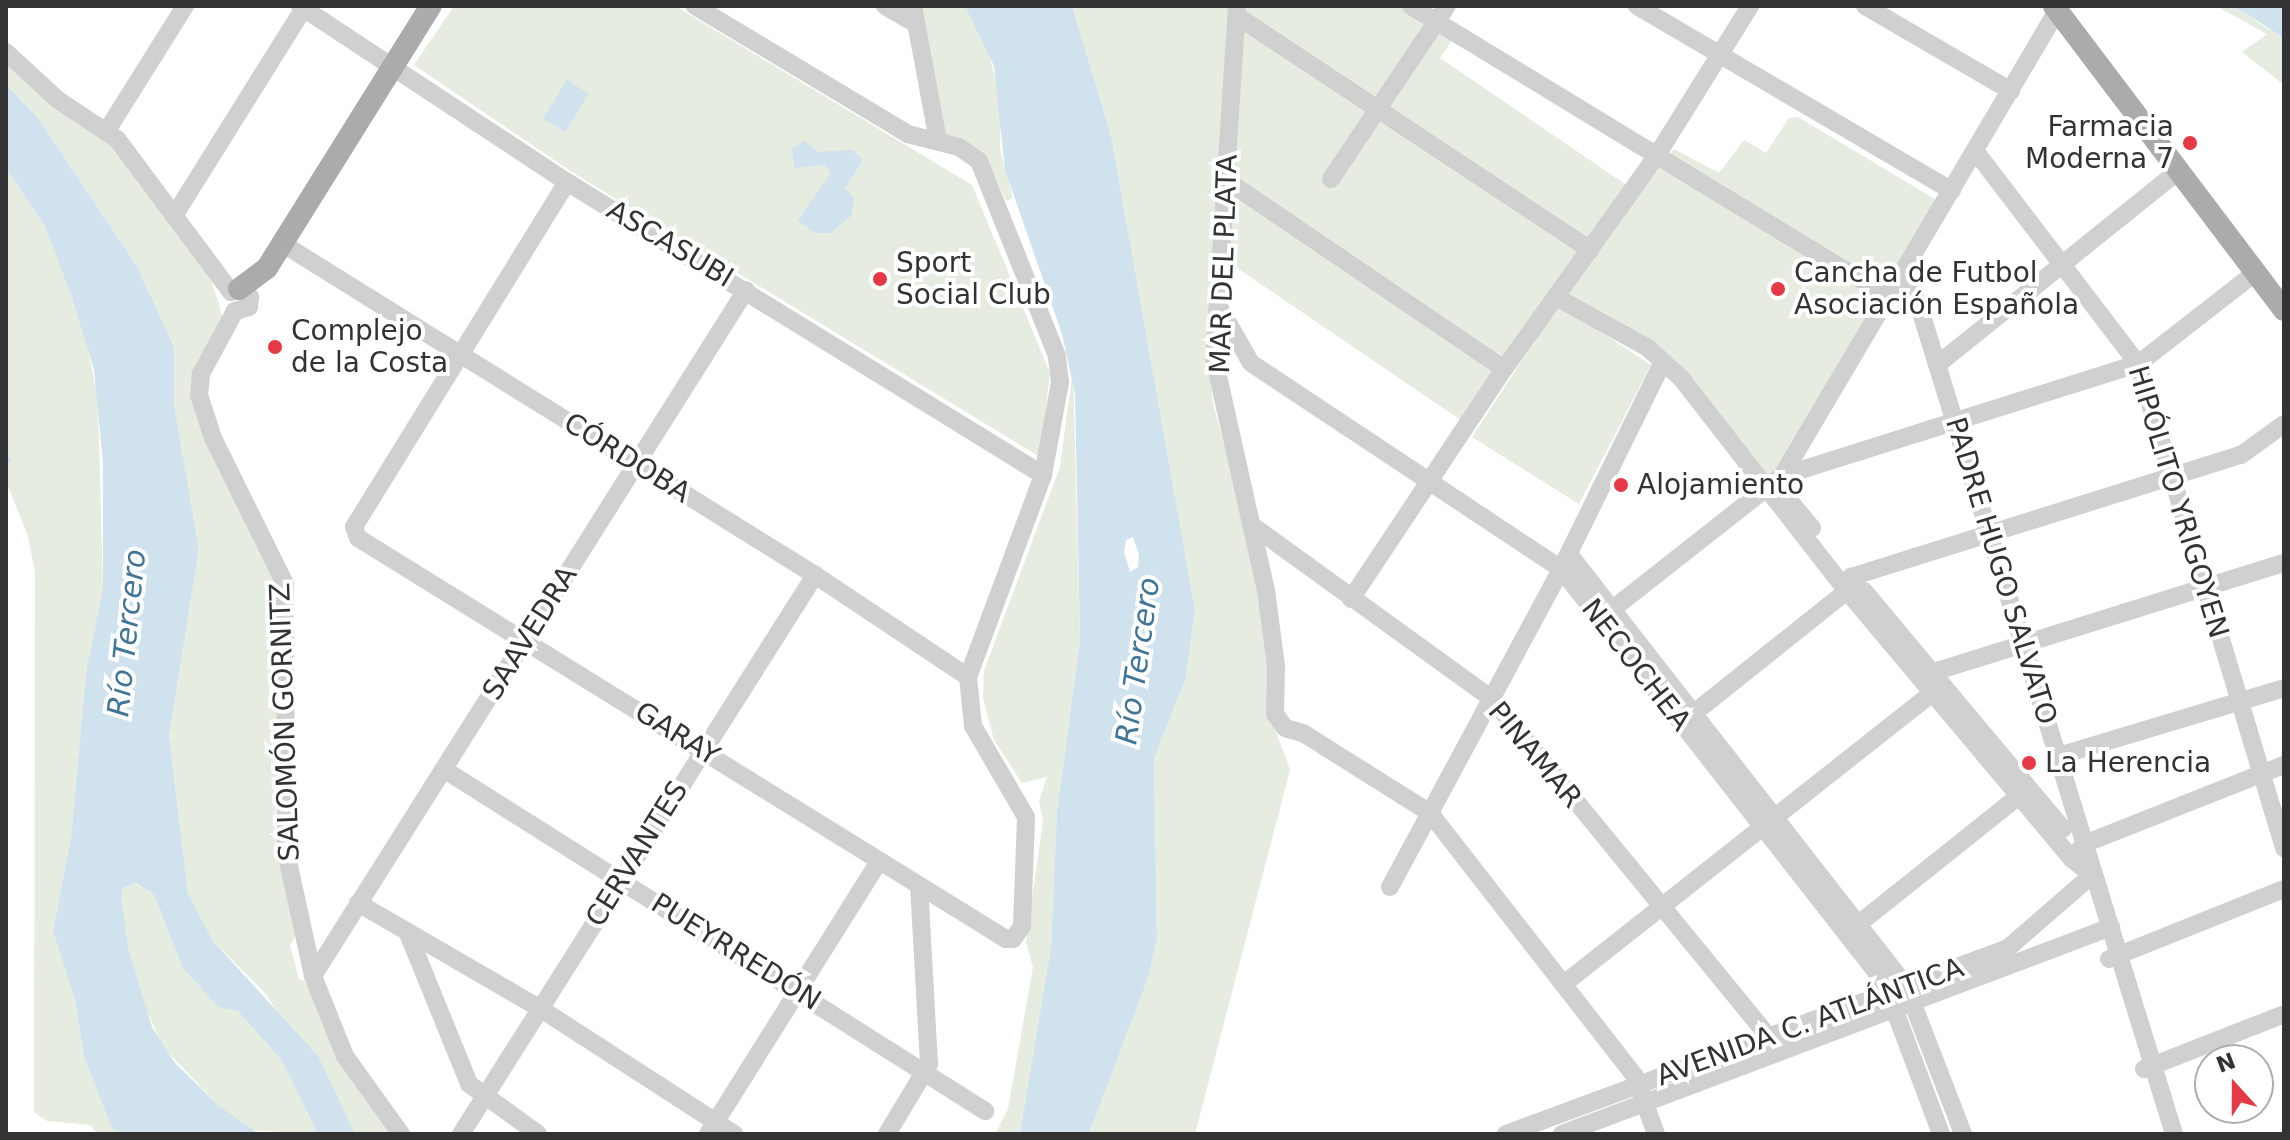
<!DOCTYPE html>
<meta charset="utf-8">
<style>
body{margin:0}
#map{position:relative;width:2290px;height:1140px;overflow:hidden;background:#fff;font-family:"DejaVu Sans",sans-serif}
div>[style]{position:absolute}
.green>*{inset:0;background:#e6ecdf}
.water>*{inset:0;background:#cfe2ee;transform-origin:0 0}
.stream>*{height:4px;margin:-2px;padding:0 2px;transform-origin:2px;border-radius:2px;background:#cfe2ee}
.minor>*{height:18px;margin:-9px;padding:0 9px;transform-origin:9px;border-radius:9px;background:#d0d0d0}
.major>*{height:22px;margin:-11px;padding:0 11px;transform-origin:11px;border-radius:11px;background:#ababab}
.dots>*{width:22px;height:22px;translate:-50% -50%;box-sizing:border-box;border:4px solid #fff;border-radius:50%}
span{translate:-50% -50%;white-space:nowrap;text-align:center;line-height:1.15;-webkit-text-stroke:8px #fff;paint-order:stroke}
.poi-label{font-size:28px;color:#333}
.right{translate:-100% -50%;text-align:right}
.left{translate:0 -50%;text-align:left}
.street-label{font-size:28px;color:#333}
.water-label{font-size:30px;color:#3f7597;font-style:italic}
.frame{position:absolute;inset:0;border:8px solid #333;pointer-events:none}
.north{position:absolute;left:2194px;top:1044px;width:80px;height:80px;box-sizing:border-box;background:#fff;border:2px solid #adadad;border-radius:50%;rotate:339deg;font-size:22px;font-weight:700;line-height:32px;text-align:center;color:#333}
.north::after{content:'';display:block;margin:auto;width:28px;height:36px;background:#e63946;clip-path:polygon(50% 0,100% 100%,50% 72%,0 100%)}
</style>
<div id="map">
<div class="green">
<div style="clip-path:polygon(454px 6px,675px 6px,972px 185px,1050px 373px,1040px 457px,572px 172px,414px 65px)"></div>
<div style="clip-path:polygon(920px 6px,965px 6px,987px 47px,1001px 101px,1000px 149px,1013px 198px,1006px 201px,993px 172px,945px 139px)"></div>
<div style="clip-path:polygon(1072px 6px,1231px 6px,1207px 360px,1214px 408px,1251px 540px,1273px 667px,1270px 715px,1290px 770px,1195px 1134px,1089px 1134px,1148px 978px,1157px 940px,1154px 759px,1186px 678px,1195px 610px,1111px 135px)"></div>
<div style="clip-path:polygon(1244px 6px,1402px 6px,1454px 37px,1440px 58px,1628px 186px,1462px 421px,1227px 261px)"></div>
<div style="clip-path:polygon(2216px 6px,2233px 6px,2284px 39px,2284px 85px,2242px 52px,2267px 34px)"></div>
<div style="clip-path:polygon(6px 63px,45px 99px,114px 146px,210px 276px,223px 318px,191px 396px,204px 439px,279px 586px,282px 621px,273px 628px,272px 644px,281px 638px,281px 671px,270px 680px,268px 709px,279px 703px,275px 828px,296px 935px,290px 945px,299px 979px,308px 983px,340px 1062px,391px 1134px,355px 1134px,266px 994px,213px 941px,188px 894px,169px 735px,199px 550px,174px 404px,174px 347px,137px 266px,37px 117px,6px 84px)"></div>
<div style="clip-path:polygon(1798px 117px,1938px 201px,1776px 474px,1767px 476px,1702px 396px,1569px 297px,1568px 288px,1674px 149px,1719px 173px,1744px 140px,1766px 153px,1789px 118px)"></div>
<div style="clip-path:polygon(6px 168px,45px 226px,61px 264px,86px 339px,98px 400px,103px 588px,86px 672px,71px 838px,53px 931px,75px 1001px,84px 1057px,112px 1127px,123px 1134px,97px 1134px,91px 1125px,47px 1121px,34px 1112px,35px 573px,28px 536px,6px 481px)"></div>
<div style="clip-path:polygon(1563px 307px,1651px 365px,1579px 504px,1472px 437px,1555px 310px)"></div>
<div style="clip-path:polygon(1073px 369px,1080px 641px,1057px 811px,1051px 947px,1020px 1134px,995px 1134px,1008px 1109px,1033px 967px,1026px 943px,1043px 821px,1039px 801px,1047px 777px,1022px 783px,994px 740px,983px 698px,984px 671px,1060px 467px)"></div>
<div style="clip-path:polygon(135px 883px,154px 895px,182px 967px,218px 1007px,238px 1011px,282px 1061px,318px 1134px,249px 1130px,218px 1105px,163px 1047px,142px 1000px,129px 951px,121px 895px,123px 888px)"></div>
</div>
<div class="water">
<div style="clip-path:polygon(evenodd,965px 6px,1072px 6px,1111px 135px,1195px 610px,1186px 678px,1154px 759px,1157px 940px,1148px 978px,1089px 1134px,1020px 1134px,1051px 947px,1057px 811px,1080px 641px,1075px 394px,1062px 334px,1005px 170px,994px 66px,965px 6px,1133px 537px,1139px 555px,1138px 567px,1130px 572px,1124px 552px,1126px 540px,1133px 537px)"></div>
<div style="clip-path:polygon(2232px 6px,2284px 6px,2284px 39px,2261px 23px)"></div>
<div style="left:567px;top:80px;width:26px;height:45px;rotate:32deg"></div>
<div style="clip-path:polygon(6px 84px,37px 117px,137px 266px,174px 347px,174px 404px,199px 550px,169px 735px,188px 894px,213px 941px,318px 1056px,355px 1134px,318px 1134px,282px 1061px,238px 1011px,218px 1007px,182px 967px,154px 895px,136px 883px,123px 888px,121px 895px,129px 951px,152px 1027px,175px 1063px,218px 1105px,259px 1134px,123px 1134px,112px 1128px,84px 1057px,75px 1001px,53px 931px,71px 838px,86px 672px,103px 588px,103px 462px,94px 370px,72px 297px,45px 226px,6px 168px)"></div>
<div style="clip-path:polygon(805px 141px,818px 152px,853px 150px,863px 160px,845px 188px,854px 198px,852px 215px,831px 233px,814px 233px,798px 220px,831px 173px,825px 165px,794px 168px,792px 148px)"></div>
</div>
<div class="stream">
<div style="left:6px;top:454px;width:7px;rotate:63deg"></div>
</div>
<div class="minor">
<div style="left:300px;top:6px;width:320px;rotate:33.4deg"></div>
<div style="left:567px;top:182px;width:559px;rotate:31.61deg"></div>
<div style="left:885px;top:6px;width:36px;rotate:30deg"></div>
<div style="left:913px;top:6px;width:137px;rotate:79.5deg"></div>
<div style="left:1237px;top:6px;width:353px;rotate:93.7deg"></div>
<div style="left:1214px;top:358px;width:238px;rotate:77.4deg"></div>
<div style="left:1266px;top:590px;width:77px;rotate:82.5deg"></div>
<div style="left:1276px;top:666px;width:48px;rotate:91.2deg"></div>
<div style="left:1275px;top:714px;width:17px;rotate:54deg"></div>
<div style="left:1285px;top:728px;width:19px;rotate:16deg"></div>
<div style="left:1303px;top:733px;width:150px;rotate:32.2deg"></div>
<div style="left:1430px;top:813px;width:333px;rotate:52.1deg"></div>
<div style="left:1635px;top:1076px;width:62px;rotate:70.1deg"></div>
<div style="left:1411px;top:6px;width:560px;rotate:31.33deg"></div>
<div style="left:1637px;top:6px;width:365px;rotate:30.4deg"></div>
<div style="left:1865px;top:6px;width:169px;rotate:30.2deg"></div>
<div style="left:1237px;top:16px;width:424px;rotate:33.5deg"></div>
<div style="left:6px;top:52px;width:71px;rotate:42.7deg"></div>
<div style="left:58px;top:100px;width:71px;rotate:33.5deg"></div>
<div style="left:117px;top:139px;width:191px;rotate:53.3deg"></div>
<div style="left:106px;top:132px;width:149px;rotate:-57.9deg"></div>
<div style="left:1976px;top:152px;width:267px;rotate:52.6deg"></div>
<div style="left:2138px;top:364px;width:506px;rotate:73.21deg"></div>
<div style="left:1331px;top:179px;width:208px;rotate:-56.2deg"></div>
<div style="left:1226px;top:180px;width:336px;rotate:34.2deg"></div>
<div style="left:567px;top:182px;width:405px;rotate:121.7deg"></div>
<div style="left:354px;top:527px;width:12px;rotate:70deg"></div>
<div style="left:358px;top:538px;width:762px;rotate:31.75deg"></div>
<div style="left:1006px;top:939px;width:7px"></div>
<div style="left:1013px;top:939px;width:16px;rotate:-55deg"></div>
<div style="left:1022px;top:926px;width:109px;rotate:-87.9deg"></div>
<div style="left:1026px;top:817px;width:105px;rotate:-120.2deg"></div>
<div style="left:973px;top:726px;width:49px;rotate:-95.8deg"></div>
<div style="left:968px;top:677px;width:215px;rotate:-69.6deg"></div>
<div style="left:1043px;top:475px;width:95px;rotate:-79.6deg"></div>
<div style="left:1060px;top:382px;width:26px;rotate:-97deg"></div>
<div style="left:1057px;top:356px;width:210px;rotate:-111.8deg"></div>
<div style="left:979px;top:161px;width:24px;rotate:-145deg"></div>
<div style="left:959px;top:147px;width:53px;rotate:-165.7deg"></div>
<div style="left:908px;top:134px;width:249px;rotate:-149deg"></div>
<div style="left:174px;top:216px;width:245px;rotate:-58deg"></div>
<div style="left:283px;top:244px;width:627px;rotate:31.89deg"></div>
<div style="left:815px;top:575px;width:184px;rotate:33.7deg"></div>
<div style="left:1907px;top:267px;width:907px;rotate:72.88deg"></div>
<div style="left:231px;top:292px;width:12px;rotate:-14deg"></div>
<div style="left:243px;top:289px;width:11px;rotate:49deg"></div>
<div style="left:250px;top:297px;width:10px;rotate:96deg"></div>
<div style="left:249px;top:307px;width:15px;rotate:164deg"></div>
<div style="left:1556px;top:297px;width:105px;rotate:29deg"></div>
<div style="left:1648px;top:348px;width:45px;rotate:42.3deg"></div>
<div style="left:1681px;top:378px;width:270px;rotate:52.1deg"></div>
<div style="left:1847px;top:591px;width:350px;rotate:50deg"></div>
<div style="left:2072px;top:859px;width:26px;rotate:39deg"></div>
<div style="left:1219px;top:307px;width:64px;rotate:60.3deg"></div>
<div style="left:1251px;top:363px;width:372px;rotate:33.6deg"></div>
<div style="left:1561px;top:569px;width:524px;rotate:51.97deg"></div>
<div style="left:1884px;top:982px;width:162px;rotate:69.4deg"></div>
<div style="left:235px;top:311px;width:72px;rotate:118.4deg"></div>
<div style="left:201px;top:374px;width:21px;rotate:95deg"></div>
<div style="left:199px;top:395px;width:45px;rotate:72deg"></div>
<div style="left:213px;top:438px;width:163px;rotate:63.7deg"></div>
<div style="left:285px;top:584px;width:268px;rotate:89.8deg"></div>
<div style="left:286px;top:852px;width:127px;rotate:77.7deg"></div>
<div style="left:313px;top:976px;width:86px;rotate:68.2deg"></div>
<div style="left:345px;top:1056px;width:96px;rotate:54.3deg"></div>
<div style="left:1937px;top:365px;width:309px;rotate:-38.8deg"></div>
<div style="left:1782px;top:476px;width:373px;rotate:-17.5deg"></div>
<div style="left:2138px;top:364px;width:148px;rotate:-37.9deg"></div>
<div style="left:1769px;top:488px;width:14px;rotate:17deg"></div>
<div style="left:1782px;top:492px;width:47px;rotate:50.2deg"></div>
<div style="left:1253px;top:526px;width:296px;rotate:35.9deg"></div>
<div style="left:1493px;top:700px;width:434px;rotate:50.7deg"></div>
<div style="left:1569px;top:554px;width:548px;rotate:52.04deg"></div>
<div style="left:1906px;top:986px;width:159px;rotate:68.9deg"></div>
<div style="left:1864px;top:591px;width:310px;rotate:50.1deg"></div>
<div style="left:1351px;top:599px;width:276px;rotate:-56.4deg"></div>
<div style="left:1504px;top:369px;width:263px;rotate:-54.4deg"></div>
<div style="left:1657px;top:155px;width:176px;rotate:-58deg"></div>
<div style="left:1600px;top:619px;width:231px;rotate:-38.2deg"></div>
<div style="left:1782px;top:476px;width:540px;rotate:-59.4deg"></div>
<div style="left:1684px;top:721px;width:208px;rotate:-38.6deg"></div>
<div style="left:1847px;top:591px;width:15px;rotate:-74deg"></div>
<div style="left:1851px;top:577px;width:409px;rotate:-17.4deg"></div>
<div style="left:2241px;top:455px;width:53px;rotate:-35.8deg"></div>
<div style="left:2058px;top:756px;width:236px;rotate:-16.7deg"></div>
<div style="left:445px;top:770px;width:639px;rotate:32.27deg"></div>
<div style="left:2078px;top:852px;width:10px;rotate:-53deg"></div>
<div style="left:2084px;top:844px;width:215px;rotate:-21.6deg"></div>
<div style="left:1390px;top:887px;width:361px;rotate:-61.7deg"></div>
<div style="left:1561px;top:569px;width:231px;rotate:-63.8deg"></div>
<div style="left:358px;top:903px;width:211px;rotate:30.1deg"></div>
<div style="left:541px;top:1009px;width:230px;rotate:32.9deg"></div>
<div style="left:1856px;top:926px;width:208px;rotate:-38.6deg"></div>
<div style="left:407px;top:931px;width:165px;rotate:67.9deg"></div>
<div style="left:469px;top:1084px;width:85px;rotate:35.9deg"></div>
<div style="left:2109px;top:959px;width:188px;rotate:-21.8deg"></div>
<div style="left:313px;top:976px;width:811px;rotate:-57.74deg"></div>
<div style="left:1565px;top:983px;width:469px;rotate:-38.3deg"></div>
<div style="left:1933px;top:692px;width:23px;rotate:-72deg"></div>
<div style="left:1940px;top:670px;width:360px;rotate:-17.3deg"></div>
<div style="left:2144px;top:1069px;width:150px;rotate:-21.4deg"></div>
<div style="left:461px;top:1134px;width:662px;rotate:-57.65deg"></div>
<div style="left:708px;top:1134px;width:322px;rotate:-57.9deg"></div>
<div style="left:887px;top:1134px;width:82px;rotate:-59deg"></div>
<div style="left:929px;top:1064px;width:178px;rotate:-93.2deg"></div>
<div style="left:1506px;top:1134px;width:535px;rotate:-20.33deg"></div>
<div style="left:2008px;top:948px;width:111px;rotate:-41deg"></div>
<div style="left:1562px;top:1134px;width:587px;rotate:-20.66deg"></div>
</div>
<div class="major">
<div style="left:2054px;top:6px;width:381px;rotate:52.9deg"></div>
<div style="left:239px;top:289px;width:35px;rotate:-37deg"></div>
<div style="left:267px;top:268px;width:309px;rotate:-58deg"></div>
</div>
<div class="dots">
<div style="left:2190px;top:143px;background:#e63946"></div>
<div style="left:880px;top:279px;background:#e63946"></div>
<div style="left:1778px;top:289px;background:#e63946"></div>
<div style="left:275px;top:347px;background:#e63946"></div>
<div style="left:1621px;top:485px;background:#e63946"></div>
<div style="left:2029px;top:763px;background:#e63946"></div>
</div>
<div class="poi-label">
<span class="right" style="left:2174px;top:143px">Farmacia<br>Moderna 7</span>
<span class="left" style="left:896px;top:279px">Sport<br>Social Club</span>
<span class="left" style="left:1794px;top:289px">Cancha de Futbol<br>Asociación Española</span>
<span class="left" style="left:291px;top:347px">Complejo<br>de la Costa</span>
<span class="left" style="left:1637px;top:485px">Alojamiento</span>
<span class="left" style="left:2045px;top:763px">La Herencia</span>
</div>
<div class="street-label">
<span style="left:670px;top:244px;rotate:31deg">ASCASUBI</span>
<span style="left:1224px;top:264px;rotate:-88deg">MAR DEL PLATA</span>
<span style="left:627px;top:458px;rotate:32deg">CÓRDOBA</span>
<span style="left:2178px;top:502px;rotate:73deg">HIPÓLITO YRIGOYEN</span>
<span style="left:2001px;top:571px;rotate:73deg">PADRE HUGO SALVATO</span>
<span style="left:530px;top:633px;rotate:-58deg">SAAVEDRA</span>
<span style="left:1636px;top:665px;rotate:52deg">NECOCHEA</span>
<span style="left:285px;top:722px;rotate:-92deg">SALOMÓN GORNITZ</span>
<span style="left:677px;top:734px;rotate:32deg">GARAY</span>
<span style="left:1535px;top:755px;rotate:50deg">PINAMAR</span>
<span style="left:637px;top:854px;rotate:-58deg">CERVANTES</span>
<span style="left:736px;top:952px;rotate:32deg">PUEYRREDÓN</span>
<span style="left:1810px;top:1022px;rotate:-20deg">AVENIDA C. ATLÁNTICA</span>
</div>
<div class="water-label">
<span style="left:127px;top:633px;rotate:-84deg">Río Tercero</span>
<span style="left:1138px;top:661px;rotate:-82deg">Río Tercero</span>
</div>
<div class="frame"></div>
<div class="north">N</div>
</div>
